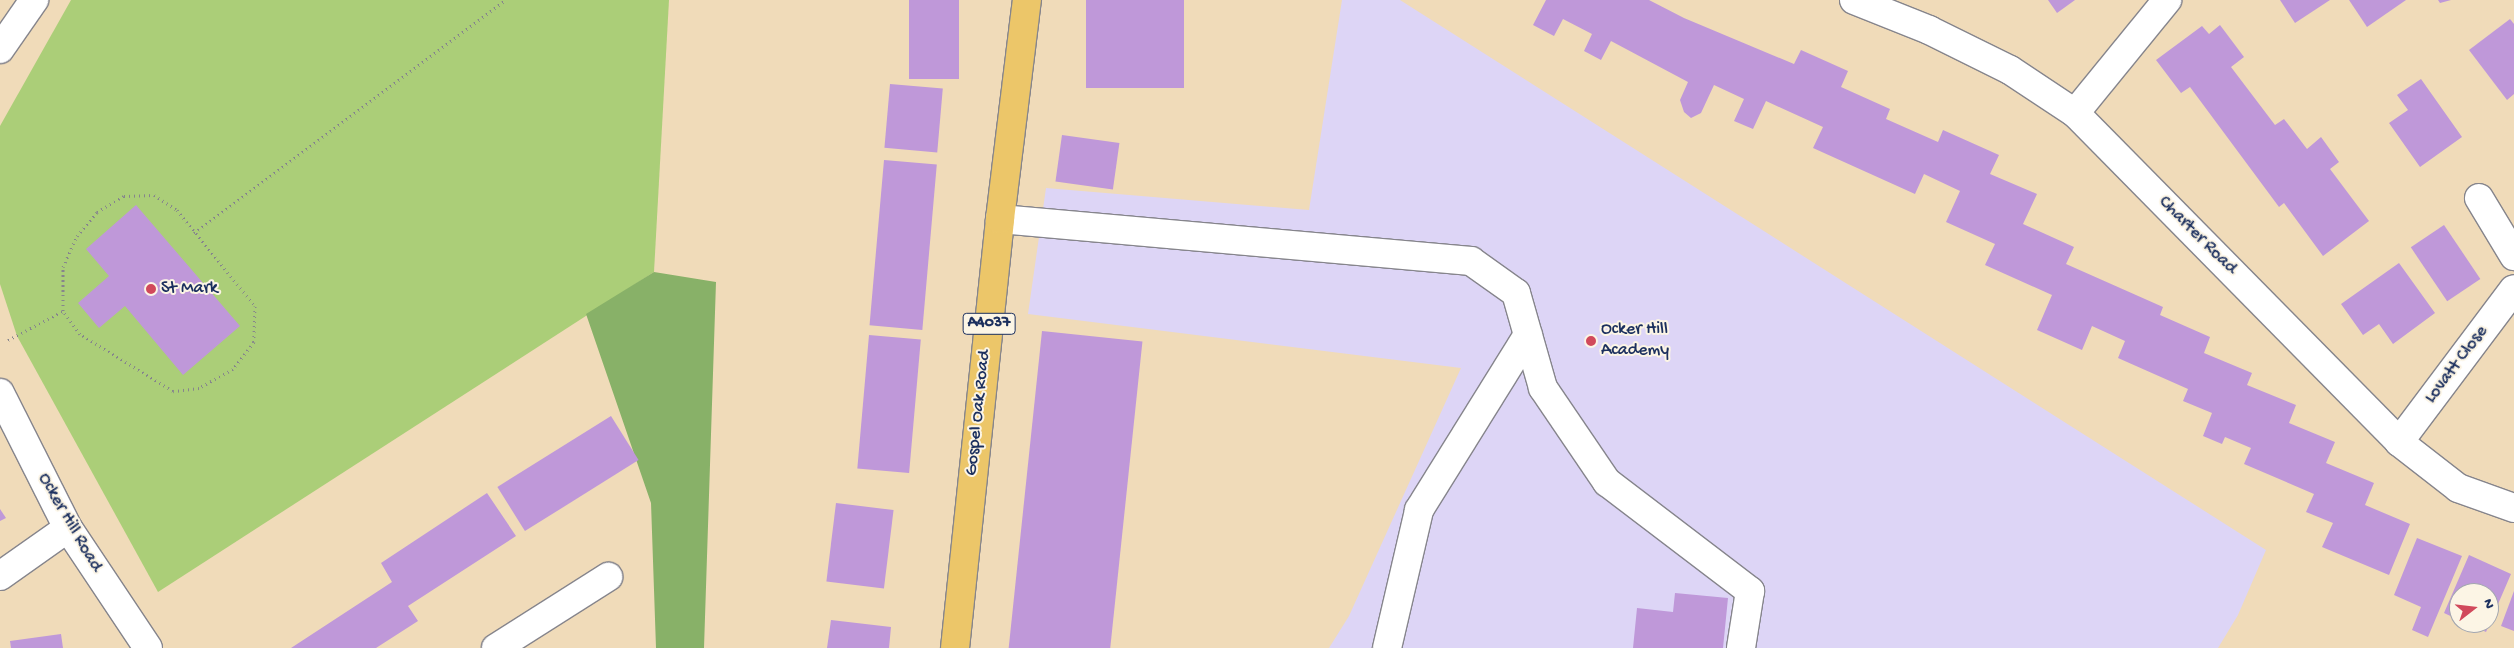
<!DOCTYPE html>
<style>
body{margin:0}
#map{position:relative;width:2514px;height:648px;overflow:hidden;background:#f0dbb9;font-family:"Gochi Hand",sans-serif}
div>[style]{position:absolute}
.built>*{inset:0;background:#ddd5f6}
.green>*{inset:0;background:#abce78}
.forest>*{inset:0;background:#88b168}
.building>*{inset:0;background:#bf98d9;transform-origin:0 0}
.path>*{height:3px;margin-top:-1.5px;transform-origin:0;background:repeating-linear-gradient(90deg,#86858c 0 1px,transparent 0 5px)}
.roads{filter:drop-shadow(1px 0 #86858c) drop-shadow(-1px 0 #86858c) drop-shadow(0 1px #86858c) drop-shadow(0 -1px #86858c)}
.minor>*{height:28px;margin:-14px;padding:0 14px;transform-origin:14px;border-radius:14px;background:#fff}
.major>*{height:28px;margin:-14px;padding:0 14px;transform-origin:14px;border-radius:14px;background:#ecc669}
.dots>*{width:14px;height:14px;translate:-50% -50%;box-sizing:border-box;border:2px solid #fcf5e5;border-radius:50%}
span{translate:-50% -50%;white-space:nowrap;text-align:center;line-height:1.15;-webkit-text-stroke:4px #fcf5e5;paint-order:stroke}
.shield-label span{padding:1px 4px;background:#fcf5e5;border:1px solid;border-radius:4px;-webkit-text-stroke-width:0}
.shield-label{font-size:16px;color:#1b2f5e;font-weight:700}
.street-label{font-size:18px;color:#1b2f5e}
.poi-label{font-size:18px;color:#1b2f5e}
.left{translate:0 -50%;text-align:left}
.north{position:absolute;left:2449px;top:583px;width:50px;height:50px;box-sizing:border-box;background:#fcf5e5;border:1px solid #a2a6af;border-radius:50%;rotate:74deg;font-size:14px;font-weight:700;line-height:20px;text-align:center;color:#1b2f5e}
.north::after{content:'';display:block;margin:auto;width:18px;height:22px;background:#d1495b;clip-path:polygon(50% 0,100% 100%,50% 72%,0 100%)}
</style>
<div id="map">
<div class="built">
<div style="clip-path:polygon(1342px 0,1400px 0,2266px 550px,2238px 615px,2218px 648px,1329px 648px,1349px 616px,1461px 368px,1028px 314px,1046px 188px,1309px 210px)"></div>
</div>
<div class="green">
<div style="clip-path:polygon(71px 0,669px 0,654px 272px,158px 592px,17px 336px,0 284px,0 126px)"></div>
</div>
<div class="forest">
<div style="clip-path:polygon(654px 272px,716px 282px,704px 648px,656px 648px,651px 503px,586px 314px)"></div>
</div>
<div class="building">
<div style="left:909px;top:0;width:50px;height:79px"></div>
<div style="left:1086px;top:0;width:98px;height:88px"></div>
<div style="clip-path:polygon(1546px 0,1649px 0,1684px 18px,1794px 64px,1801px 50px,1848px 71px,1841px 87px,1890px 109px,1886px 119px,1938px 142px,1943px 130px,1999px 155px,1990px 174px,2037px 194px,2023px 224px,2074px 247px,2066px 264px,2163px 307px,2160px 315px,2210px 337px,2204px 353px,2252px 373px,2247px 385px,2296px 405px,2289px 423px,2335px 442px,2326px 463px,2374px 483px,2365px 505px,2410px 524px,2389px 575px,2322px 547px,2333px 523px,2306px 512px,2314px 494px,2244px 464px,2251px 448px,2225px 437px,2222px 444px,2203px 436px,2212px 413px,2183px 401px,2188px 389px,2118px 358px,2125px 341px,2092px 326px,2082px 350px,2037px 330px,2052px 295px,1985px 265px,1995px 244px,1946px 222px,1960px 191px,1924px 174px,1915px 194px,1813px 148px,1823px 127px,1766px 101px,1753px 129px,1734px 121px,1744px 99px,1714px 85px,1701px 113px,1691px 118px,1684px 112px,1680px 100px,1688px 82px,1611px 41px,1601px 60px,1584px 51px,1592px 34px,1563px 19px,1554px 36px,1533px 25px)"></div>
<div style="clip-path:polygon(2048px 0,2075px 0,2057px 13px)"></div>
<div style="clip-path:polygon(2280px 0,2330px 0,2295px 23px)"></div>
<div style="clip-path:polygon(2349px 0,2406px 0,2367px 27px)"></div>
<div style="clip-path:polygon(2438px 0,2451px 0,2440px 3px)"></div>
<div style="clip-path:polygon(2510px 19px,2514px 24px,2514px 94px,2507px 100px,2469px 50px)"></div>
<div style="clip-path:polygon(2220px 25px,2244px 57px,2231px 67px,2275px 125px,2284px 119px,2307px 149px,2321px 137px,2339px 162px,2330px 169px,2369px 221px,2323px 256px,2284px 203px,2279px 207px,2190px 87px,2181px 93px,2156px 60px,2202px 26px,2209px 34px)"></div>
<div style="clip-path:polygon(2421px 79px,2462px 137px,2420px 167px,2389px 123px,2408px 110px,2397px 95px)"></div>
<div style="left:890px;top:84px;width:53px;height:64px;rotate:5deg"></div>
<div style="left:1062px;top:135px;width:58px;height:47px;rotate:8deg"></div>
<div style="left:884px;top:160px;width:53px;height:166px;rotate:5deg"></div>
<div style="clip-path:polygon(136px 205px,240px 326px,183px 375px,125px 306px,99px 328px,78px 303px,109px 276px,86px 249px)"></div>
<div style="left:2444px;top:225px;width:65px;height:40px;rotate:56deg"></div>
<div style="clip-path:polygon(2399px 263px,2435px 313px,2393px 344px,2379px 324px,2363px 335px,2341px 304px)"></div>
<div style="left:1042px;top:331px;width:101px;height:319px;rotate:6deg"></div>
<div style="left:869px;top:335px;width:52px;height:134px;rotate:5deg"></div>
<div style="left:611px;top:416px;width:52px;height:134px;rotate:58deg"></div>
<div style="clip-path:polygon(487px 493px,516px 536px,408px 606px,418px 621px,376px 648px,291px 648px,392px 582px,381px 563px)"></div>
<div style="left:836px;top:503px;width:58px;height:79px;rotate:7deg"></div>
<div style="clip-path:polygon(0 509px,6px 518px,0 521px)"></div>
<div style="clip-path:polygon(2417px 538px,2462px 556px,2428px 637px,2412px 630px,2421px 607px,2394px 595px)"></div>
<div style="clip-path:polygon(2469px 555px,2511px 574px,2486px 632px,2467px 623px,2489px 623px,2489px 593px,2459px 593px,2459px 620px,2444px 613px)"></div>
<div style="clip-path:polygon(2514px 591px,2514px 631px,2501px 626px)"></div>
<div style="clip-path:polygon(1675px 593px,1728px 598px,1723px 648px,1633px 648px,1637px 608px,1673px 612px)"></div>
<div style="clip-path:polygon(831px 620px,891px 627px,889px 648px,827px 648px)"></div>
<div style="clip-path:polygon(61px 634px,63px 648px,11px 648px,10px 641px)"></div>
</div>
<div class="path">
<div style="left:194px;top:233px;width:389px;rotate:-36.8deg"></div>
<div style="left:8px;top:340px;width:62px;rotate:-27.8deg"></div>
<div style="left:63px;top:311px;width:44px;rotate:-90deg"></div>
<div style="left:63px;top:267px;width:34px;rotate:-66deg"></div>
<div style="left:77px;top:236px;width:31px;rotate:-50deg"></div>
<div style="left:97px;top:212px;width:31px;rotate:-31deg"></div>
<div style="left:124px;top:196px;width:30px;rotate:-2deg"></div>
<div style="left:154px;top:195px;width:27px;rotate:33deg"></div>
<div style="left:177px;top:210px;width:124px;rotate:50.9deg"></div>
<div style="left:255px;top:306px;width:36px;rotate:92deg"></div>
<div style="left:254px;top:342px;width:34px;rotate:128deg"></div>
<div style="left:233px;top:369px;width:39px;rotate:151deg"></div>
<div style="left:199px;top:388px;width:26px;rotate:173deg"></div>
<div style="left:173px;top:391px;width:109px;rotate:-148.5deg"></div>
<div style="left:80px;top:334px;width:29px;rotate:-126deg"></div>
</div>
<div class="roads">
<div class="minor">
<div style="left:1854px;top:0;width:81px;rotate:21.8deg"></div>
<div style="left:1929px;top:30px;width:90px;rotate:26.3deg"></div>
<div style="left:2010px;top:70px;width:78px;rotate:33.5deg"></div>
<div style="left:2075px;top:113px;width:462px;rotate:45.4deg"></div>
<div style="left:2399px;top:442px;width:75px;rotate:37.9deg"></div>
<div style="left:2458px;top:488px;width:59px;rotate:19.7deg"></div>
<div style="left:0;top:49px;width:60px;rotate:-55.2deg"></div>
<div style="left:2075px;top:113px;width:146px;rotate:-50.8deg"></div>
<div style="left:2479px;top:198px;width:68px;rotate:58.9deg"></div>
<div style="left:1000px;top:219px;width:473px;rotate:5.1deg"></div>
<div style="left:1471px;top:261px;width:55px;rotate:35.4deg"></div>
<div style="left:1516px;top:293px;width:99px;rotate:74.1deg"></div>
<div style="left:1543px;top:388px;width:114px;rotate:55.8deg"></div>
<div style="left:1607px;top:482px;width:180px;rotate:37.3deg"></div>
<div style="left:1750px;top:591px;width:58px;rotate:99deg"></div>
<div style="left:0;top:393px;width:151px;rotate:63.3deg"></div>
<div style="left:68px;top:528px;width:144px;rotate:56.3deg"></div>
<div style="left:2399px;top:442px;width:191px;rotate:-53.1deg"></div>
<div style="left:0;top:576px;width:83px;rotate:-35.2deg"></div>
<div style="left:496px;top:648px;width:133px;rotate:-32.4deg"></div>
<div style="left:1387px;top:648px;width:142px;rotate:-76.9deg"></div>
<div style="left:1419px;top:510px;width:206px;rotate:-58.1deg"></div>
</div>
<div class="major">
<div style="left:955px;top:648px;width:431px;rotate:-84deg"></div>
<div style="left:1000px;top:219px;width:221px;rotate:-83deg"></div>
</div>
</div>
<div class="dots">
<div style="left:151px;top:289px;background:#d1495b"></div>
<div style="left:1591px;top:341px;background:#d1495b"></div>
</div>
<div class="shield-label">
<span style="left:989px;top:324px">A4037</span>
</div>
<div class="street-label">
<span style="left:2197px;top:236px;rotate:45deg">Charter Road</span>
<span style="left:2457px;top:365px;rotate:-53deg">Lovatt Close</span>
<span style="left:979px;top:413px;rotate:-84deg">Gospel Oak Road</span>
<span style="left:69px;top:523px;rotate:60deg">Ocker Hill Road</span>
</div>
<div class="poi-label">
<span class="left" style="left:161px;top:289px">St Mark</span>
<span class="left" style="left:1601px;top:341px">Ocker Hill<br>Academy</span>
</div>
<div class="north">N</div>
</div>
